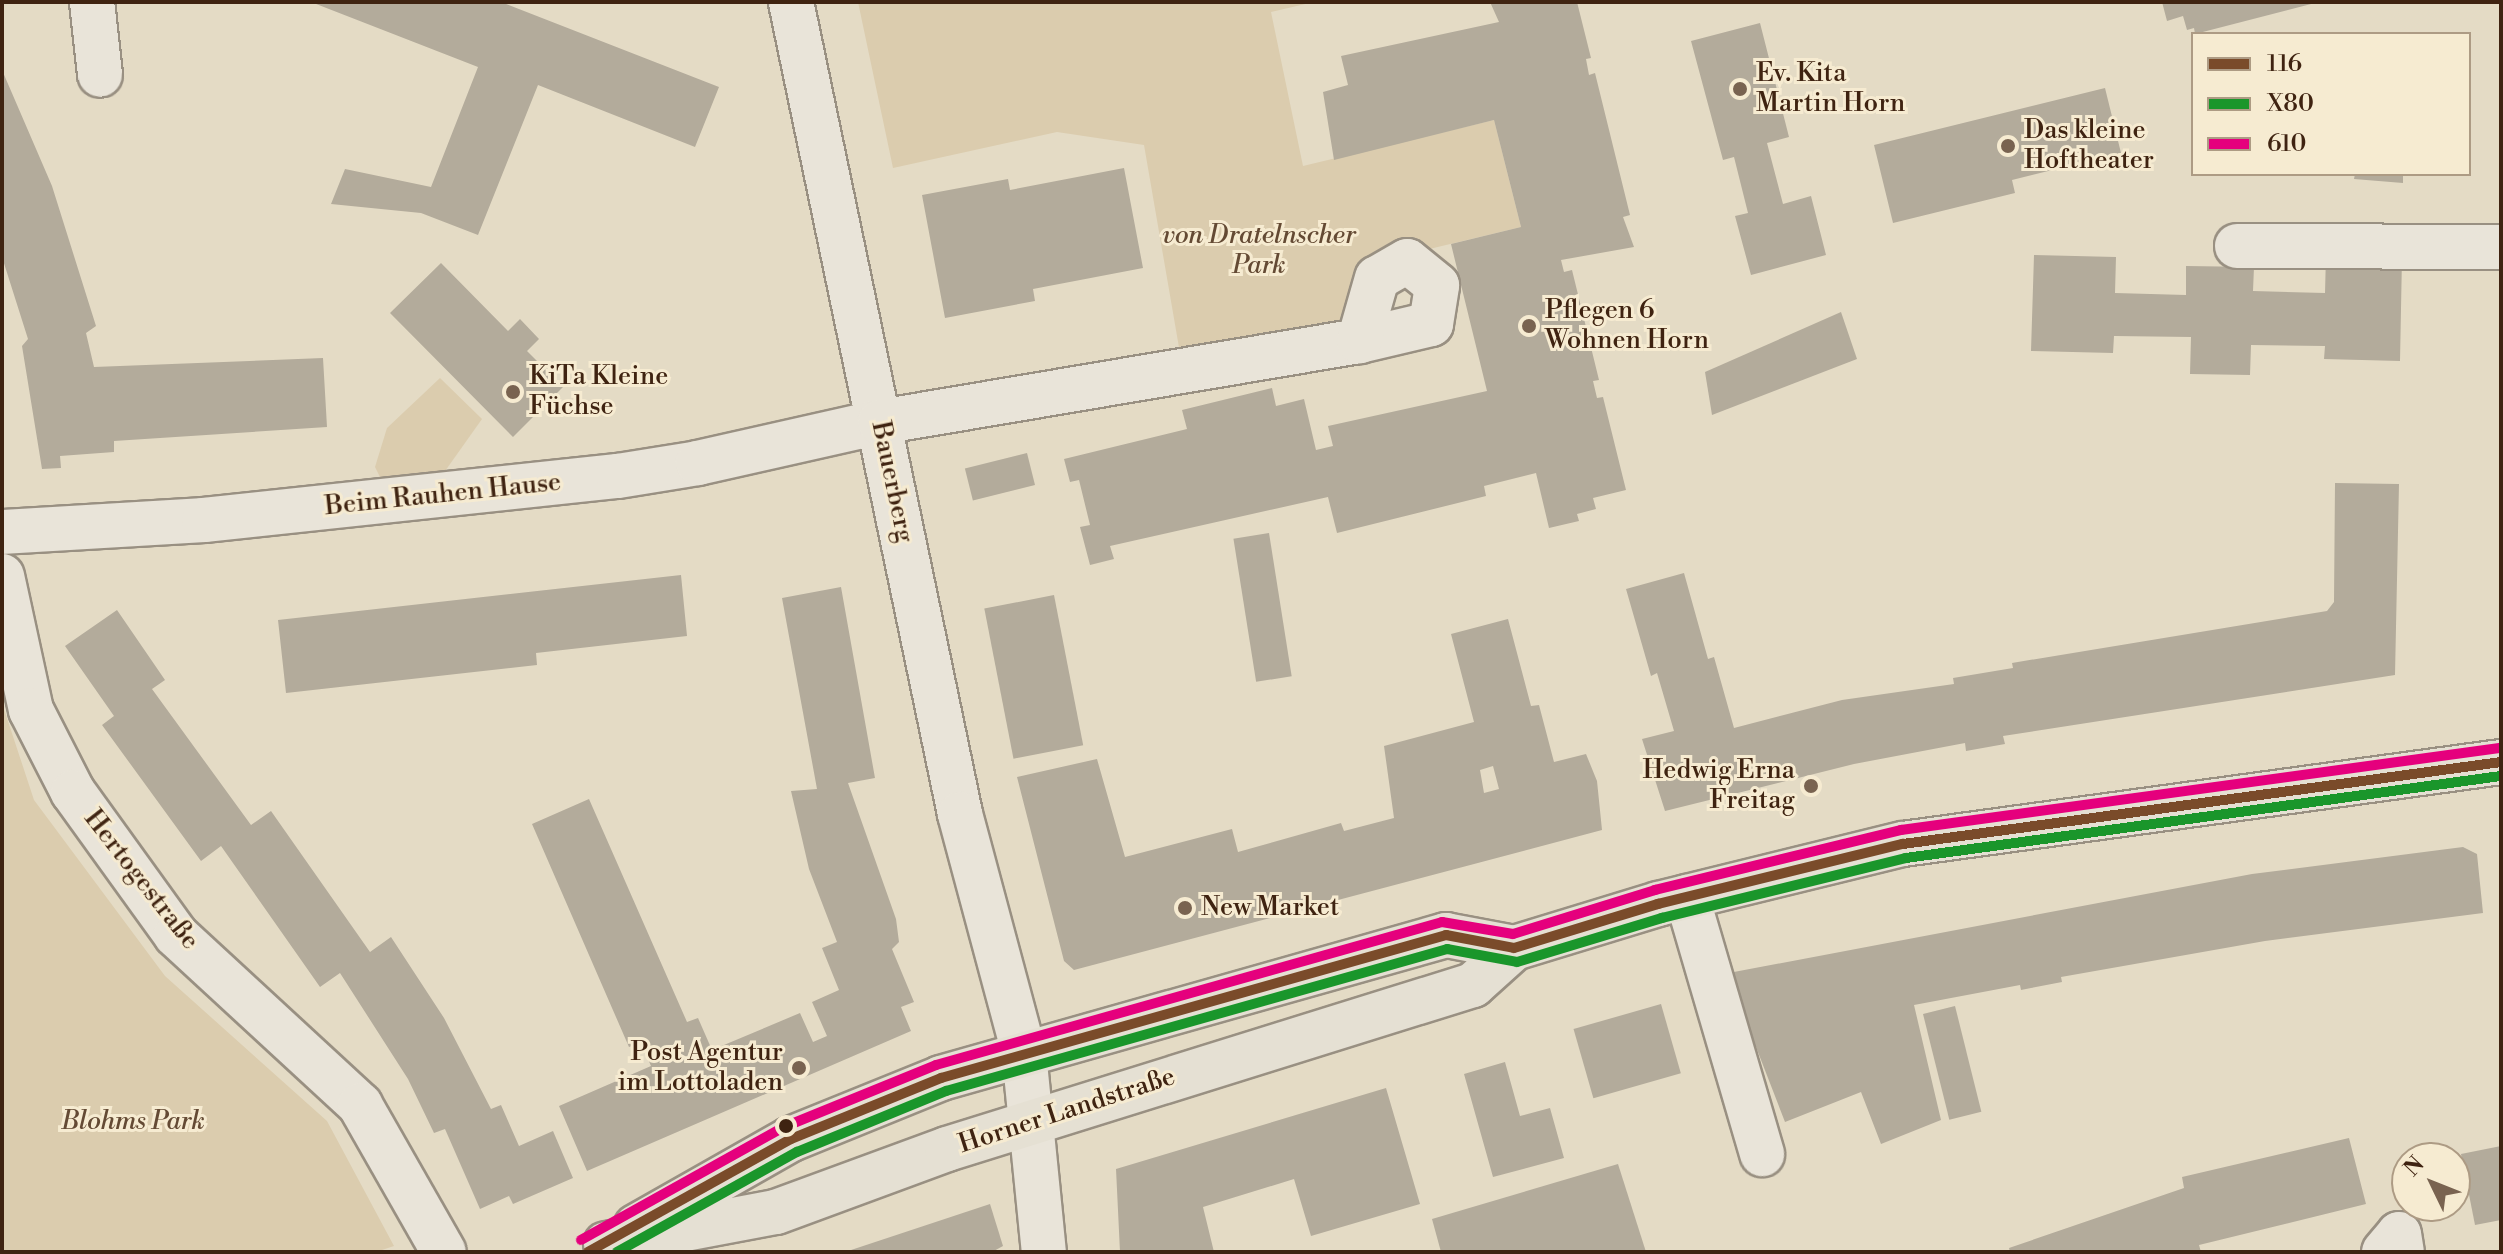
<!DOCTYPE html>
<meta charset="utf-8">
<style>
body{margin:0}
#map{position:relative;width:2503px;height:1254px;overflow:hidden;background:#e4dbc5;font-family:"Libre Bodoni",serif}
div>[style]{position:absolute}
.green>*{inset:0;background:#dbccae}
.building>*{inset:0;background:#b3ab9b;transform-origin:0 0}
.roads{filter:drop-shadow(2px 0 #999082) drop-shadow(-2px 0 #999082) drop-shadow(0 2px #999082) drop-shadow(0 -2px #999082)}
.minor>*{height:44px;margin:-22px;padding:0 22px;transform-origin:22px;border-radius:22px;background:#e9e4d9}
.major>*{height:44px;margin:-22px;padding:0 22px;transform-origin:22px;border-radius:22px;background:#e5e0d3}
.bus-1>*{height:10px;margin:-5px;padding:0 5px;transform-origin:5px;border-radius:5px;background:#7a4b2a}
.bus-2>*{height:10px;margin:-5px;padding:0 5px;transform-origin:5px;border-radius:5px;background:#1a962b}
.bus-3>*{height:10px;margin:-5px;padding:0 5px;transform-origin:5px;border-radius:5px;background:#e5007d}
.dots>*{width:22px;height:22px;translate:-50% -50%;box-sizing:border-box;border:4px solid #f6ebd1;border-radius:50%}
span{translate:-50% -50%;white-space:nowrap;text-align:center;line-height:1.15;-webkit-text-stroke:6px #f6ebd1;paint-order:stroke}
.poi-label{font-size:26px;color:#3f2311}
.left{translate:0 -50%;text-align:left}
.right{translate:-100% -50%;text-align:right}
.park-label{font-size:26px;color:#644a34;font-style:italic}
.street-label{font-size:26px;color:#3f2311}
.frame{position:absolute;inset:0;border:4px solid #3f2311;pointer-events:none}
.legend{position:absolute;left:2191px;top:32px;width:280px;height:144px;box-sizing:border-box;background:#f6ebd1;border:2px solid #ad9b84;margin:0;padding:10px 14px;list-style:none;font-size:24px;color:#3f2311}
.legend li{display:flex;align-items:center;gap:16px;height:40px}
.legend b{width:40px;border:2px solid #ad9b84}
.north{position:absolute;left:2391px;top:1142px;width:80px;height:80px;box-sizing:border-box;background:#f6ebd1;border:2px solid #ad9b84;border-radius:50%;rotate:313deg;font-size:22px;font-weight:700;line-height:32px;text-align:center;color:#3f2311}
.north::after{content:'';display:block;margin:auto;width:28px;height:36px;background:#796350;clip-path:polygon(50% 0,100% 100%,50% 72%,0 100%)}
</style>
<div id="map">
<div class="green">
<div style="clip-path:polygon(858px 2px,1314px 2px,1271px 12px,1303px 166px,1494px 120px,1521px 227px,1367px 264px,1341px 334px,1181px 359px,1144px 145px,1057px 132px,893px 168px)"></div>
<div style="clip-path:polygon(440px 378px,482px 419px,438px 481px,383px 483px,375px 467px,387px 428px)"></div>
<div style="clip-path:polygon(2px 703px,34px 800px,165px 976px,327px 1121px,394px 1246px,376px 1252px,2px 1252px)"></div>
</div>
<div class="building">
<div style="clip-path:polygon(311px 2px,501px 2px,719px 87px,695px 147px,538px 85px,478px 235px,421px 213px,331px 204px,345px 169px,431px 187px,478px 67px)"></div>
<div style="clip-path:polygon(1490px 2px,1577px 2px,1591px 58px,1586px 59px,1589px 75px,1595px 73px,1630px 215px,1623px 217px,1634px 247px,1561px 260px,1564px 272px,1572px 270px,1599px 380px,1593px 381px,1597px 398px,1603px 397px,1626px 490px,1593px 498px,1596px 509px,1577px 514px,1579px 521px,1549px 528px,1536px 473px,1484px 486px,1486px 496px,1337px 533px,1328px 497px,1110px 546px,1114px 559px,1090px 565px,1080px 527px,1090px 525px,1079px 480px,1070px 482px,1064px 459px,1187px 429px,1182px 410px,1272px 388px,1276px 406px,1304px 399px,1316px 450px,1333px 446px,1328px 426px,1487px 391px,1451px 244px,1521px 227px,1494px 120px,1334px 160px,1323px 92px,1348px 85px,1341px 56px,1499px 22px)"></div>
<div style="clip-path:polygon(2162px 2px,2315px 2px,2315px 3px,2195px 34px,2194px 28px,2187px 30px,2183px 16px,2167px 21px)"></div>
<div style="clip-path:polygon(1760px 23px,1789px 137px,1767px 143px,1783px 204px,1811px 196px,1826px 255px,1751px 275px,1735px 216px,1748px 213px,1734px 157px,1723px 160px,1691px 41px)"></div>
<div style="clip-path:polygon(2px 70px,52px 186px,96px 326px,86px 333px,94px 367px,323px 358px,327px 427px,114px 441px,114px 452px,60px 456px,61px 468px,42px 469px,22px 346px,28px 339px,2px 257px)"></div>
<div style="clip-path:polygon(2105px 88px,2121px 153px,2012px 180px,2015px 193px,1893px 223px,1874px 145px)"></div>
<div style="clip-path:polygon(1124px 168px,1143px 268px,1033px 289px,1035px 301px,945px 318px,922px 195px,1008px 179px,1010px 190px)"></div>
<div style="clip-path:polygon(2355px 174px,2403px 174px,2403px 183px,2354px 179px)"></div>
<div style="clip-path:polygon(2034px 255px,2116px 257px,2115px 293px,2186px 295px,2186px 266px,2254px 267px,2253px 291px,2325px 293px,2326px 255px,2402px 257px,2400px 361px,2324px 359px,2325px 346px,2251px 345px,2250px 375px,2190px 374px,2191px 337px,2114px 336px,2113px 353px,2031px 351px)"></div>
<div style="clip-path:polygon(441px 263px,508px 331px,520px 319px,539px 339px,527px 351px,563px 387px,513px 437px,390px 313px)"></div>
<div style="clip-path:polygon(1841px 312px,1857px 359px,1712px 415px,1705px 372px)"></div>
<div style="left:1027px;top:453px;width:33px;height:64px;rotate:76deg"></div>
<div style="clip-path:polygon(2335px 483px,2399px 484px,2395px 675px,2003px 736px,2005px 744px,1966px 751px,1965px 743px,1854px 764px,1665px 811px,1642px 739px,1674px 731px,1657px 673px,1651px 676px,1626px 589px,1684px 573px,1708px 659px,1714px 657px,1734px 728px,1842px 700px,1954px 684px,1953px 678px,2013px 668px,2012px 663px,2327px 611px,2334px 602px)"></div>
<div style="left:1269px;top:533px;width:145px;height:36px;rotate:81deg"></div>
<div style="clip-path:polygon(681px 575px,687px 636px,536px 653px,537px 665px,286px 693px,278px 620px)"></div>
<div style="clip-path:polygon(841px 587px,875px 778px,848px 783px,896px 919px,899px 942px,892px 949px,914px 1002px,901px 1007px,911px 1031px,587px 1171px,559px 1106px,651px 1066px,641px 1043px,629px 1047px,532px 824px,589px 799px,687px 1022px,698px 1018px,712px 1050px,800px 1013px,813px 1042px,827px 1036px,812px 1002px,839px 990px,822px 948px,837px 942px,809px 869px,791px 791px,817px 789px,782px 598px)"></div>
<div style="left:1054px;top:595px;width:153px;height:71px;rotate:79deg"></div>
<div style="clip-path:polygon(117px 610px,165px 680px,152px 689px,251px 825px,271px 811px,370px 952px,391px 937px,444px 1018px,491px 1109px,501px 1105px,519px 1146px,553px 1131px,573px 1178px,513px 1204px,509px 1196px,480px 1209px,445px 1129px,434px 1133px,408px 1079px,340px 973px,320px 987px,221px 846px,201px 861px,102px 725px,114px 716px,65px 646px)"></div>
<div style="clip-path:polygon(evenodd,1508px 619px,1531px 706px,1539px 705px,1554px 762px,1586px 754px,1597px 781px,1602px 830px,1074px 970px,1064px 961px,1017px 777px,1097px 759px,1125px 857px,1232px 829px,1238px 852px,1341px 823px,1344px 831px,1394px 818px,1384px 746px,1474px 722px,1451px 634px,1508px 619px,1493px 766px,1499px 789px,1484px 793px,1480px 770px,1493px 766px)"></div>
<div style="clip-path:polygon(2463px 847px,2477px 854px,2483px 913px,2265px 941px,2061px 977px,2062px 982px,2031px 988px,2021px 990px,2020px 985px,1914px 1005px,1941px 1120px,1881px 1144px,1861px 1092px,1785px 1122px,1756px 1047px,1743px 1047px,1718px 975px,2252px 874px)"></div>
<div style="left:1661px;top:1004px;width:72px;height:91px;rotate:74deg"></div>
<div style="left:1955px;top:1006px;width:109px;height:33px;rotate:76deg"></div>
<div style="clip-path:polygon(1505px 1062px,1520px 1116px,1550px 1108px,1564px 1158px,1493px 1177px,1464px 1074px)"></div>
<div style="clip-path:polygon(1386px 1088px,1420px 1204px,1311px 1236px,1294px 1179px,1203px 1207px,1214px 1252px,1120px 1252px,1116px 1169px)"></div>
<div style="clip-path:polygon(2349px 1138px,2366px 1204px,2199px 1245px,2201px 1252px,2010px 1252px,2009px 1248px,2184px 1188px,2182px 1177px)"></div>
<div style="clip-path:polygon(2501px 1146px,2501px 1220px,2475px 1225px,2461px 1154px)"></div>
<div style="clip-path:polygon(1618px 1164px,1646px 1252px,1441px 1252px,1432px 1219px)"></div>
<div style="clip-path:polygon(990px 1204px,1003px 1246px,992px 1252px,845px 1252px)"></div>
</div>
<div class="roads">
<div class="minor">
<div style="left:92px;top:2px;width:73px;rotate:83.7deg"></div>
<div style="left:791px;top:2px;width:829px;rotate:78.24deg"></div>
<div style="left:960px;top:814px;width:247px;rotate:75deg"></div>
<div style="left:1024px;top:1053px;width:200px;rotate:84.3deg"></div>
<div style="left:2237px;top:246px;width:264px;rotate:0.2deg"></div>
<div style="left:2px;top:532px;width:202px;rotate:-3.4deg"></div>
<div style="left:204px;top:520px;width:416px;rotate:-6.1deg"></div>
<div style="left:618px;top:476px;width:81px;rotate:-9.2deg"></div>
<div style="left:698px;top:463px;width:187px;rotate:-12.7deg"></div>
<div style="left:880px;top:422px;width:486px;rotate:-9.6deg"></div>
<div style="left:1359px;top:341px;width:74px;rotate:-13.3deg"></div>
<div style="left:1431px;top:324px;width:39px;rotate:-81deg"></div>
<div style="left:1437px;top:285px;width:38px;rotate:-141deg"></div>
<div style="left:1407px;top:261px;width:34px;rotate:150deg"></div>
<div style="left:1377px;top:278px;width:66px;rotate:105.9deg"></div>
<div style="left:2px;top:576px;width:137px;rotate:77.8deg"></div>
<div style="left:31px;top:710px;width:92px;rotate:62.9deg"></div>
<div style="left:73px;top:792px;width:176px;rotate:54.2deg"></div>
<div style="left:176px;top:935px;width:251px;rotate:42.7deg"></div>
<div style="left:360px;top:1105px;width:169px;rotate:60.3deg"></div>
<div style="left:1687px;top:897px;width:268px;rotate:73.7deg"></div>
<div style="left:2384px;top:1252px;width:23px;rotate:-50deg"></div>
<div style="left:2399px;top:1234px;width:18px;rotate:81deg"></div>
</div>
<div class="major">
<div style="left:636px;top:1227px;width:178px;rotate:-29.6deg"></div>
<div style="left:791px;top:1139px;width:162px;rotate:-22.1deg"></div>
<div style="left:941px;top:1078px;width:525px;rotate:-15.81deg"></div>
<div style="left:1446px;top:935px;width:69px;rotate:10.8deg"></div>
<div style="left:606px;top:1244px;width:173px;rotate:-10.7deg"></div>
<div style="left:776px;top:1212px;width:182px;rotate:-20.2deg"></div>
<div style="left:947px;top:1149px;width:551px;rotate:-17.32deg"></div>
<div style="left:1473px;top:985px;width:55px;rotate:-42.1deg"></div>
<div style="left:1514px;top:948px;width:151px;rotate:-17deg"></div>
<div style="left:1658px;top:904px;width:252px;rotate:-13.8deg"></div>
<div style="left:1903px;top:844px;width:604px;rotate:-7.81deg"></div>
</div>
</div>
<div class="bus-1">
<div style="left:588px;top:1252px;width:232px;rotate:-29.1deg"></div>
<div style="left:791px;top:1139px;width:162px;rotate:-22.1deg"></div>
<div style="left:941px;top:1078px;width:525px;rotate:-15.81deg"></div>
<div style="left:1446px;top:935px;width:69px;rotate:10.8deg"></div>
<div style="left:1514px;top:948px;width:151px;rotate:-17deg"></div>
<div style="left:1658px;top:904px;width:252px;rotate:-13.8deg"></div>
<div style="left:1903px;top:844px;width:604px;rotate:-7.81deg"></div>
</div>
<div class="bus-2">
<div style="left:617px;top:1252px;width:206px;rotate:-29.1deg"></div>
<div style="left:797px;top:1152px;width:161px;rotate:-22.3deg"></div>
<div style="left:946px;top:1091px;width:521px;rotate:-15.82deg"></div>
<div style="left:1447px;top:949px;width:71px;rotate:10.5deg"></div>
<div style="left:1517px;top:962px;width:152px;rotate:-16.9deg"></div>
<div style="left:1662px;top:918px;width:251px;rotate:-13.8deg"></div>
<div style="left:1906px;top:858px;width:601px;rotate:-7.85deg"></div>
</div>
<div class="bus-3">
<div style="left:581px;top:1240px;width:232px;rotate:-29.1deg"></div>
<div style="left:784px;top:1127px;width:164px;rotate:-22.2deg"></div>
<div style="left:936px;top:1065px;width:526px;rotate:-15.78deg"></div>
<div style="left:1442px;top:922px;width:72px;rotate:9.6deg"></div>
<div style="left:1513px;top:934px;width:149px;rotate:-17.2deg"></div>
<div style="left:1655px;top:890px;width:253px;rotate:-13.7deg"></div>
<div style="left:1901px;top:830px;width:604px;rotate:-7.81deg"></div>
</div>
<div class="dots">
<div style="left:1740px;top:89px;background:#796350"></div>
<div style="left:2008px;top:146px;background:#796350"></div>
<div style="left:1529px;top:326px;background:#796350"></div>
<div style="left:513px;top:392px;background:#796350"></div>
<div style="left:1811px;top:786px;background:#796350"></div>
<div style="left:1185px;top:908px;background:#796350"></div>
<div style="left:799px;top:1068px;background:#796350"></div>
<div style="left:786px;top:1126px;background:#3f2311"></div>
</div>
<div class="poi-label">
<span class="left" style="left:1756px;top:89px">Ev. Kita<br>Martin Horn</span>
<span class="left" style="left:2024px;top:146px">Das kleine<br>Hoftheater</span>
<span class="left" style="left:1545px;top:326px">Pflegen 6<br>Wohnen Horn</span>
<span class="left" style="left:529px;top:392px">KiTa Kleine<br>Füchse</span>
<span class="right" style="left:1795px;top:786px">Hedwig Erna<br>Freitag</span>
<span class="left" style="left:1201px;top:908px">New Market</span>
<span class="right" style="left:783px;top:1068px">Post Agentur<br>im Lottoladen</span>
</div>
<div class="park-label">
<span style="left:1259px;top:251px">von Dratelnscher<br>Park</span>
<span style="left:133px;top:1122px">Blohms Park</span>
</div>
<div class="street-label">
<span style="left:892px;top:482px;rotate:78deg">Bauerberg</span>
<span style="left:443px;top:495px;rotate:-6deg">Beim Rauhen Hause</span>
<span style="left:141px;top:880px;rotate:52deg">Hertogestraße</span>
<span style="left:1067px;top:1111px;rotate:-18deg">Horner Landstraße</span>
</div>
<div class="frame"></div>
<ul class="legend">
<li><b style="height:10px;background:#7a4b2a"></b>116</li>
<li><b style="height:10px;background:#1a962b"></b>X80</li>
<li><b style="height:10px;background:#e5007d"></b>610</li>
</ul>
<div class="north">N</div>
</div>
